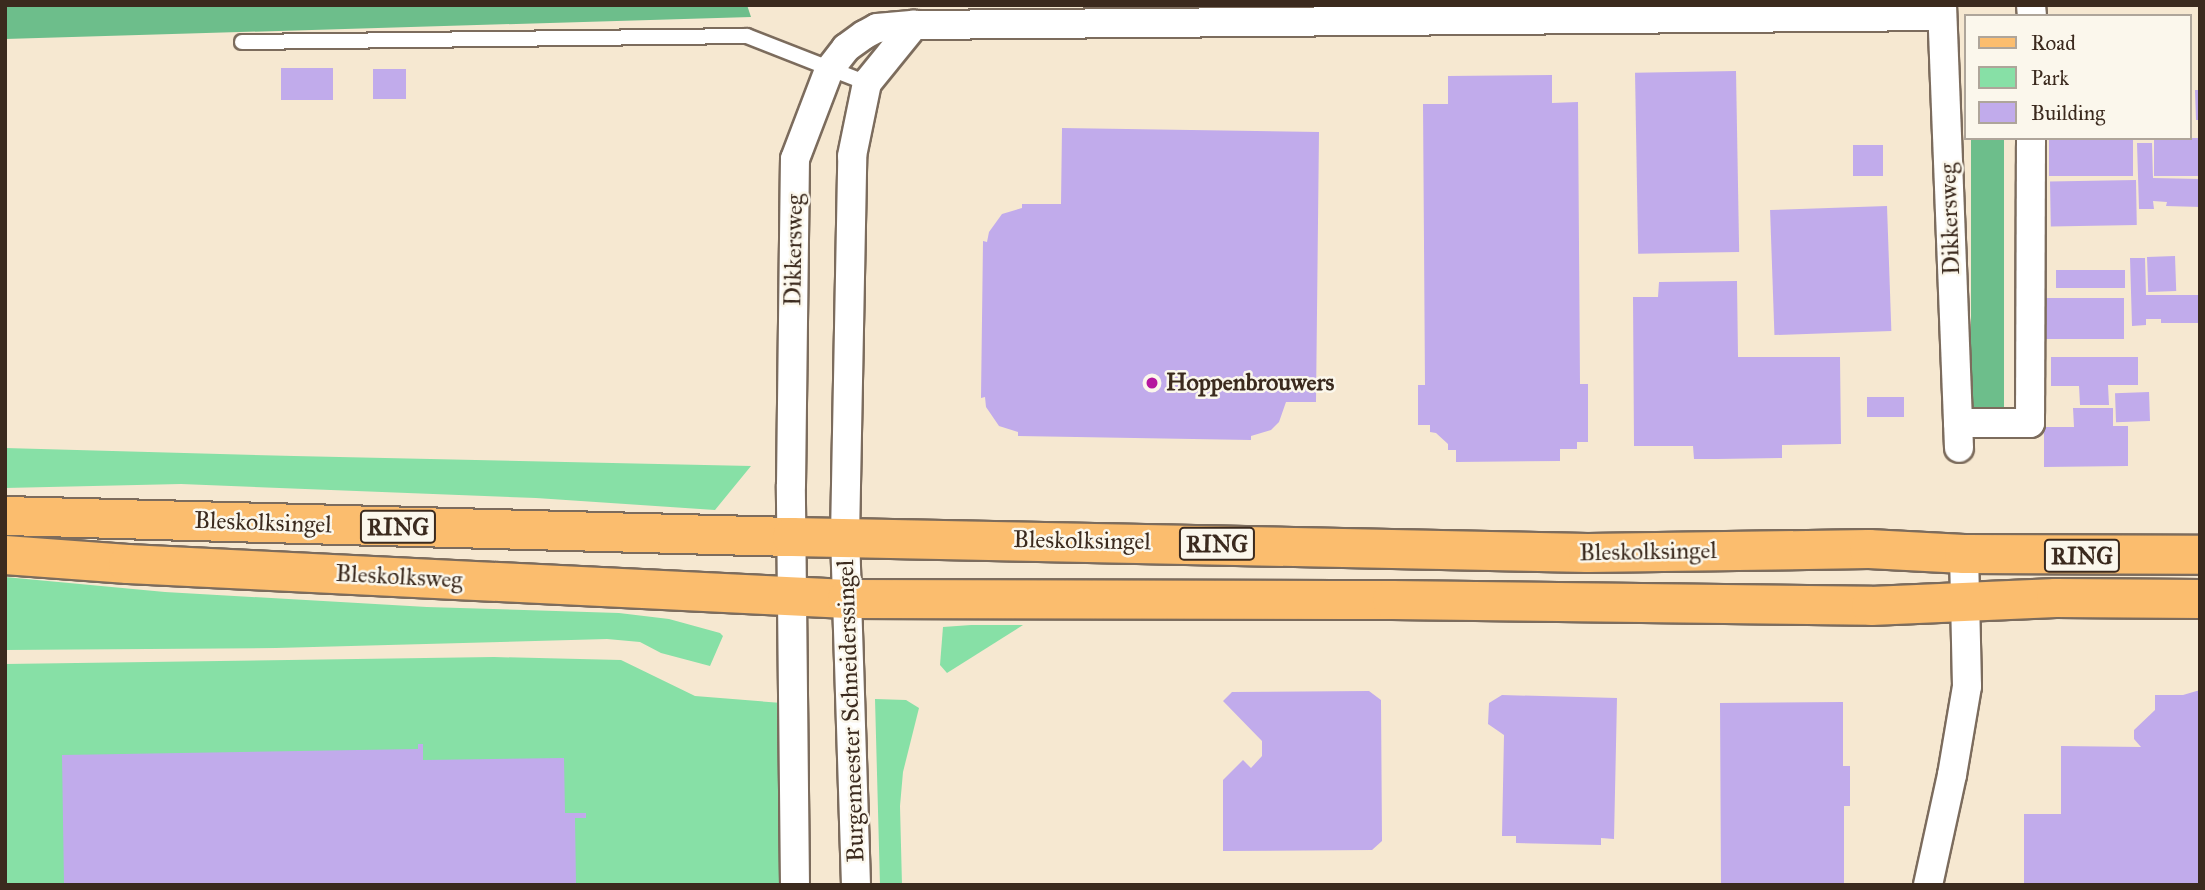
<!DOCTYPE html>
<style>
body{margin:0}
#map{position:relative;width:2205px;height:890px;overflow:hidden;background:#f6e8d1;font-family:"IM FELL Great Primer",serif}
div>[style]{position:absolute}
.green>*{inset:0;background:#87e0a6}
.forest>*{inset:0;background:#6dbe8b;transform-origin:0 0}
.building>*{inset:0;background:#c1abeb;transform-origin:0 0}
.roads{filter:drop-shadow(2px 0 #7c6c5d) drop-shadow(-2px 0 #7c6c5d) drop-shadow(0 2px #7c6c5d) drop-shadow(0 -2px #7c6c5d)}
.lane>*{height:14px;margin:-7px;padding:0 7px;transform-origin:7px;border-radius:7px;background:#fff}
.street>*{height:28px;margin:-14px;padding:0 14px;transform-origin:14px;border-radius:14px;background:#fff}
.primary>*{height:38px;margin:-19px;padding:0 19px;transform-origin:19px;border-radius:19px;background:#fbbd6e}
.dots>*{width:19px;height:19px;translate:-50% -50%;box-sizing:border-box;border:4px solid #fbf7ec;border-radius:50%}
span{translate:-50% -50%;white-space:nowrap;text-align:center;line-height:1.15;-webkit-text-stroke:5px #fbf7ec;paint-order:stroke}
.shield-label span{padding:2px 5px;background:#fbf7ec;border:2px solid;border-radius:5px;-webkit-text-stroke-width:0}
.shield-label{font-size:23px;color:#3b2a1e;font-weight:700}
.street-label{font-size:24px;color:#3b2a1e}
.poi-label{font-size:24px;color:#3b2a1e;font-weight:700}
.left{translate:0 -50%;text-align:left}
.frame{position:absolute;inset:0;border:7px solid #3b2a1e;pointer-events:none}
.legend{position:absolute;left:1964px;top:14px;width:228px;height:126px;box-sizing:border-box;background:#fbf7ec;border:2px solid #aea59a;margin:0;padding:9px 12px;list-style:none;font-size:21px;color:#3b2a1e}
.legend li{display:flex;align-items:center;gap:14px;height:35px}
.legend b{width:35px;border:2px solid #aea59a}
</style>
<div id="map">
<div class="green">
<div style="clip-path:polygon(5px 448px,294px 456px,751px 466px,715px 510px,536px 498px,181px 484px,5px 488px)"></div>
<div style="clip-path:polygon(5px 577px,165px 592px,427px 607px,619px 613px,669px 619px,720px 633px,723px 636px,710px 666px,661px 653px,640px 642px,607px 639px,276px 648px,5px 650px)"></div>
<div style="clip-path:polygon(971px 625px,1023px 625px,947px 673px,940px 665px,943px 627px)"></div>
<div style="clip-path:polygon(494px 657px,621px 660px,695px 696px,782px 703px,782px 885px,5px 885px,5px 664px)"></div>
<div style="clip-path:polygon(875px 699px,906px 700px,919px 708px,903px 772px,900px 806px,902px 885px,880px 885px)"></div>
</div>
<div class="forest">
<div style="clip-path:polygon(5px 5px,747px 5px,751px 17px,5px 39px)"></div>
<div style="left:1971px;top:138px;width:33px;height:279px"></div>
</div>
<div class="building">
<div style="left:281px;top:68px;width:52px;height:32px"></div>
<div style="left:373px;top:69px;width:33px;height:30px"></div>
<div style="left:1736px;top:71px;width:181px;height:101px;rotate:89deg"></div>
<div style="clip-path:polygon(1552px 75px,1552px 103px,1578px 102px,1580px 384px,1588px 384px,1588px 442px,1577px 442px,1577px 449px,1560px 449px,1560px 461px,1456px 462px,1456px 450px,1448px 450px,1448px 444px,1436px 433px,1430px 432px,1430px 425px,1418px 425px,1418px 385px,1425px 385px,1423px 104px,1448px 104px,1448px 76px)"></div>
<div style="clip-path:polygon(2195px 90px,2200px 90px,2200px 120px,2196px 120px)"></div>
<div style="clip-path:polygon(1062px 128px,1319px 132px,1316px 402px,1286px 402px,1279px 422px,1271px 430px,1251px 436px,1251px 440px,1018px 436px,1018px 432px,999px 426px,986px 407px,985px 397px,981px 398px,983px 241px,987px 242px,989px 232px,1002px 214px,1022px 208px,1022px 204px,1061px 204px)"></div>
<div style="left:2049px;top:138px;width:84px;height:38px"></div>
<div style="left:2200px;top:138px;width:38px;height:46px;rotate:90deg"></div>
<div style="clip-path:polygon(2137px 143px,2152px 143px,2153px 178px,2200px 179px,2200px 207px,2166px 206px,2167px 202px,2153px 201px,2154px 209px,2139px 209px)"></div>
<div style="left:1853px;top:145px;width:30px;height:31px"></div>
<div style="left:2136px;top:180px;width:45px;height:86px;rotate:89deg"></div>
<div style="left:1887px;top:206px;width:125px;height:117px;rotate:88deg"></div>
<div style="left:2175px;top:256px;width:35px;height:28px;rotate:88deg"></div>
<div style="clip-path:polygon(2130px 258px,2145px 258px,2146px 295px,2200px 295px,2200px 323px,2161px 323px,2161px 319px,2146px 319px,2146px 325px,2132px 326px)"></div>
<div style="left:2125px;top:270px;width:18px;height:69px;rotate:90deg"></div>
<div style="clip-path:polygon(1737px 281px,1738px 357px,1840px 357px,1841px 444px,1782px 445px,1782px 458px,1717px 459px,1694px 459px,1693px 446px,1634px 446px,1633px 297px,1658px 297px,1659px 282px)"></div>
<div style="left:2124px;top:298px;width:41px;height:78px;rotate:90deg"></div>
<div style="clip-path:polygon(2051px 357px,2138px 357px,2138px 385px,2108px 385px,2109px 405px,2080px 405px,2079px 386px,2051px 386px)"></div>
<div style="left:2149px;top:392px;width:29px;height:34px;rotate:88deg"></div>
<div style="left:1867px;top:397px;width:37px;height:20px"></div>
<div style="clip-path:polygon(2073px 408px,2113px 408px,2113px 426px,2128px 426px,2128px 466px,2044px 467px,2044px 427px,2074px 427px)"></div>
<div style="clip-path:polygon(2200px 690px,2200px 885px,2024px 885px,2024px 814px,2061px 814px,2061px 746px,2141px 747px,2134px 739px,2134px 730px,2155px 710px,2155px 695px,2183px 695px)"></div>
<div style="clip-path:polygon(1369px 691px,1381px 700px,1382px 841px,1372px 850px,1223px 851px,1223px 780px,1243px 760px,1251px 768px,1262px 756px,1262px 741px,1223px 701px,1232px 692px)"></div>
<div style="clip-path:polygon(1502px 695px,1617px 698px,1614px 839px,1601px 838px,1601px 845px,1516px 843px,1516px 836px,1502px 836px,1504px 735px,1488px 724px,1489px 703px)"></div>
<div style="clip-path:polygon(1843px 702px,1843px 766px,1850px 766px,1850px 806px,1844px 806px,1844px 885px,1721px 885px,1720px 703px)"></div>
<div style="clip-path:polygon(418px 744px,423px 744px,423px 760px,564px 758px,565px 813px,586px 813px,586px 818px,575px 818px,576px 885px,64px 885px,62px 755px,418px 749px)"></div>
</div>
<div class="roads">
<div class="lane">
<div style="left:242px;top:42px;width:505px;rotate:-0.68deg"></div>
<div style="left:747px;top:36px;width:129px;rotate:21.4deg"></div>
</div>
<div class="street">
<div style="left:1942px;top:5px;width:443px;rotate:87.8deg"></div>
<div style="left:2031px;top:5px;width:11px;rotate:85deg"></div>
<div style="left:1958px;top:423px;width:72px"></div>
<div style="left:2030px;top:423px;width:285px;rotate:-89.8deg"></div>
<div style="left:795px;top:885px;width:400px;rotate:-90.6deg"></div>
<div style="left:791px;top:485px;width:326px;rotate:-89.3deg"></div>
<div style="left:795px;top:159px;width:95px;rotate:-69.1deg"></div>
<div style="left:829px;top:70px;width:28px;rotate:-52deg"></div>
<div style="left:846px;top:48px;width:22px;rotate:-36deg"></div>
<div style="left:864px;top:35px;width:15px;rotate:-28deg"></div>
<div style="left:877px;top:28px;width:37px;rotate:-5deg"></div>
<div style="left:914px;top:25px;width:1028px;rotate:-0.5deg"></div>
<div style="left:856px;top:885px;width:348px;rotate:-91.8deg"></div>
<div style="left:845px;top:537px;width:381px;rotate:-88.9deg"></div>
<div style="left:852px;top:156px;width:75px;rotate:-78.4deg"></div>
<div style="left:867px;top:83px;width:75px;rotate:-51deg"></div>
<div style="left:1928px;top:885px;width:113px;rotate:-77.7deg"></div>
<div style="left:1952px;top:775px;width:90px;rotate:-80.4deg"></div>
<div style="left:1967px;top:686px;width:132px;rotate:-91.3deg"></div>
</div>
<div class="primary">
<div style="left:5px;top:516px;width:787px;rotate:1.53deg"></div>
<div style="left:792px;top:537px;width:796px;rotate:1.15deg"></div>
<div style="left:1588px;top:553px;width:281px;rotate:-0.8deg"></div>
<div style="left:1869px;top:549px;width:95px;rotate:3deg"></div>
<div style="left:1964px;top:554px;width:236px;rotate:0.2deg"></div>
<div style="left:5px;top:555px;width:123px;rotate:4.2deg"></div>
<div style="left:128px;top:564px;width:720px;rotate:2.79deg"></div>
<div style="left:847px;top:599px;width:545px;rotate:0.11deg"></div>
<div style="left:1392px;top:600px;width:479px;rotate:0.7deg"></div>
<div style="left:1871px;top:606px;width:185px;rotate:-2.5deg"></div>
<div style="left:2056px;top:598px;width:144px;rotate:0.4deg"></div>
</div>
</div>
<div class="dots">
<div style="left:1152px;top:383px;background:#b5179e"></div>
</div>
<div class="shield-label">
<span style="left:398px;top:527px">RING</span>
<span style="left:1217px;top:544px">RING</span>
<span style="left:2082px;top:556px">RING</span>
</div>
<div class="street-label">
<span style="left:1950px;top:219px;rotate:-92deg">Dikkersweg</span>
<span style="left:794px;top:250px;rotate:-89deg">Dikkersweg</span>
<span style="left:263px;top:523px;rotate:2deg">Bleskolksingel</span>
<span style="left:1082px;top:541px;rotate:1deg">Bleskolksingel</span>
<span style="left:1648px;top:552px;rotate:-1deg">Bleskolksingel</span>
<span style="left:399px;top:577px;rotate:3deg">Bleskolksweg</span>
<span style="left:851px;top:711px;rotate:-92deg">Burgemeester Schneiderssingel</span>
</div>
<div class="poi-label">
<span class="left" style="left:1166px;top:383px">Hoppenbrouwers</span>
</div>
<div class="frame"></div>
<ul class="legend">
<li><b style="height:9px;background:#fbbd6e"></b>Road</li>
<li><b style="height:19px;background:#87e0a6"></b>Park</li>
<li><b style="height:19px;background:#c1abeb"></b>Building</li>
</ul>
</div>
